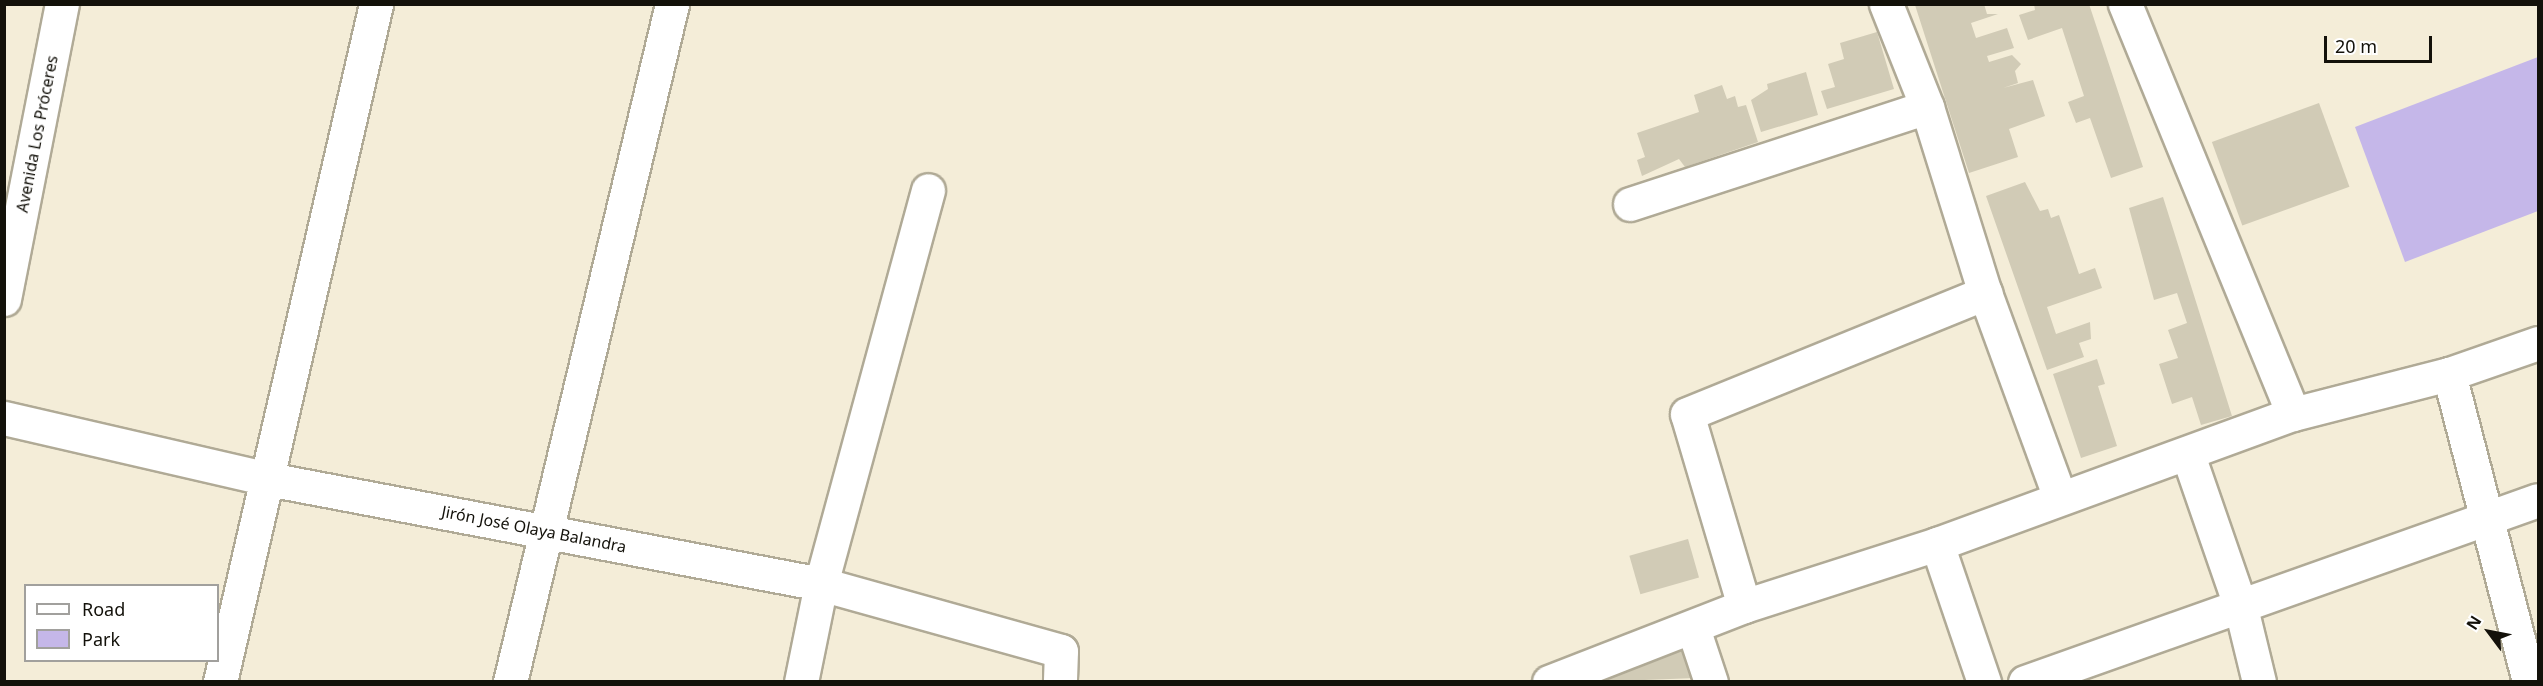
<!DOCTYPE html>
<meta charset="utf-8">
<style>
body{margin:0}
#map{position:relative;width:2543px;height:686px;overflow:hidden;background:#f4edd8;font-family:"Noto Sans",sans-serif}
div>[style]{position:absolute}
.green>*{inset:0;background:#c5b7e9}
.building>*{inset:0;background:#d1cbb6;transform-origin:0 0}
.roads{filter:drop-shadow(2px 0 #b0aa96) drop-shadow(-2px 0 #b0aa96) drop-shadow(0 2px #b0aa96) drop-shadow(0 -2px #b0aa96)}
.minor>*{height:33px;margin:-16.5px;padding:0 16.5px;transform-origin:16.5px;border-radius:16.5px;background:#fff}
span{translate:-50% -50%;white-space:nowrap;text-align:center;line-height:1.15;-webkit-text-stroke:6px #fff;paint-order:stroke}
.street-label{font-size:16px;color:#13110a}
.frame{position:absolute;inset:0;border:6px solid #13110a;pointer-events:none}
.legend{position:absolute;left:24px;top:584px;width:195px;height:78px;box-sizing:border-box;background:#fff;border:2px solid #a1a09d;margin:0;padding:8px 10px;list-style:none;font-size:18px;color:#13110a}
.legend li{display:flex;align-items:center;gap:12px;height:30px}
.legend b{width:30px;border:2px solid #a1a09d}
.north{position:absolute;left:2459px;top:602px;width:60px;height:60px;-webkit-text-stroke:4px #fff;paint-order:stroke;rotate:302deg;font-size:16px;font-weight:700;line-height:24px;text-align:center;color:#13110a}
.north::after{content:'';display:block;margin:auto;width:21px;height:27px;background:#13110a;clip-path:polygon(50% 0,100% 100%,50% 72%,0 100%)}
.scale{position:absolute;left:2324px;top:36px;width:108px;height:27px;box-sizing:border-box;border:3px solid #13110a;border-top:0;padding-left:8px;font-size:18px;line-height:21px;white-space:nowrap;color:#13110a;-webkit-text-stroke:4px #fff;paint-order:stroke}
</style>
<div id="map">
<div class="green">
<div style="clip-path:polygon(2538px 57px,2538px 211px,2405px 262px,2355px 127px)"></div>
</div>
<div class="building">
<div style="clip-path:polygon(1984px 4px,1987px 14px,1998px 14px,1971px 23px,1976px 38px,2007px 28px,2014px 48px,1987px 56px,1989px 62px,2012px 55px,2021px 64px,2015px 71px,2018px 83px,2003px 88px,2033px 80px,2045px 116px,2009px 129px,2018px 157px,1969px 173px,1915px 5px)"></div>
<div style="clip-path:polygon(2034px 4px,2089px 4px,2143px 167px,2111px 178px,2090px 118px,2076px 123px,2068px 102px,2084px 96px,2062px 28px,2028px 40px,2019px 15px,2035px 10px)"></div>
<div style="clip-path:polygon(1877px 32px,1894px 89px,1827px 109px,1821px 91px,1835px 87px,1828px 64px,1844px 59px,1840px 43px)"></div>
<div style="clip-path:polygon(1806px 72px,1818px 115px,1761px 132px,1751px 100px,1768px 89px,1767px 84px)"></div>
<div style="clip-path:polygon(1722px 85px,1727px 99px,1735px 96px,1738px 107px,1746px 105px,1758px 142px,1685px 167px,1679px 159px,1642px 176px,1637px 160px,1645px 157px,1637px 133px,1699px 112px,1694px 95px)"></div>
<div style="left:2319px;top:103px;width:89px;height:114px;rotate:70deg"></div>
<div style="clip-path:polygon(2025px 182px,2040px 211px,2048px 209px,2051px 218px,2059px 215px,2079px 274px,2095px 268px,2102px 288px,2047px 307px,2056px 334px,2090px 322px,2091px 339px,2079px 343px,2084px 357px,2047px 370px,1986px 196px)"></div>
<div style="clip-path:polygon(2163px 197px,2232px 416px,2201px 425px,2192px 397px,2172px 404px,2159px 364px,2178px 358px,2168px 330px,2187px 323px,2177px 293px,2154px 300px,2129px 208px)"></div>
<div style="clip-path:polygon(2097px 359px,2105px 384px,2098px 386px,2117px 446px,2081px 458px,2053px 374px)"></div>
<div style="left:1688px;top:539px;width:40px;height:61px;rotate:74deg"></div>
<div style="clip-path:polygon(1685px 647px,1696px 678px,1593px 682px,1593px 681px)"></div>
</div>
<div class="roads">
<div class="minor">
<div style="left:1886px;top:4px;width:111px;rotate:68.3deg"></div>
<div style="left:1927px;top:107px;width:195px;rotate:72.7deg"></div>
<div style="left:1985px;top:293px;width:215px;rotate:69.9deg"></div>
<div style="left:2125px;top:4px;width:443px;rotate:67.7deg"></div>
<div style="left:1630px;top:204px;width:312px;rotate:-18.1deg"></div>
<div style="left:4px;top:299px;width:301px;rotate:-78.9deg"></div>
<div style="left:2449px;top:374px;width:318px;rotate:75.4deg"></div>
<div style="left:4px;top:418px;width:271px;rotate:13deg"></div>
<div style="left:268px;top:479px;width:563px;rotate:10.75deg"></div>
<div style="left:821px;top:584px;width:249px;rotate:15.6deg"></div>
<div style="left:1061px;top:651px;width:31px;rotate:92deg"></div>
<div style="left:2188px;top:455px;width:162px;rotate:70.9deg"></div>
<div style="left:2241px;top:608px;width:76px;rotate:76.3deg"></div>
<div style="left:1937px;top:544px;width:146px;rotate:71.2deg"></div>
<div style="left:1744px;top:606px;width:200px;rotate:-106.5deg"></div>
<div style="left:1687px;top:414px;width:322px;rotate:-22.1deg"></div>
<div style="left:1693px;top:628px;width:57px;rotate:71.6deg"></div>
<div style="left:220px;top:682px;width:696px;rotate:-77.04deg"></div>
<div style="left:510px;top:682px;width:697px;rotate:-76.56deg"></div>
<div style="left:801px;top:682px;width:100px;rotate:-78.5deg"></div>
<div style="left:821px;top:584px;width:408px;rotate:-74.8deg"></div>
<div style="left:1549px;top:682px;width:209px;rotate:-21.3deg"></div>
<div style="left:1744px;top:606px;width:203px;rotate:-17.8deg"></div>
<div style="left:1937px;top:544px;width:379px;rotate:-20.1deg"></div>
<div style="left:2293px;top:414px;width:161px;rotate:-14.4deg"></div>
<div style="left:2449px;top:374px;width:94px;rotate:-19.2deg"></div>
<div style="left:2025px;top:682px;width:544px;rotate:-19.53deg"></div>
</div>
</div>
<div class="street-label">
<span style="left:37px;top:134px;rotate:-79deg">Avenida Los Próceres</span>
<span style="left:534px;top:529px;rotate:11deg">Jirón José Olaya Balandra</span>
</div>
<div class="frame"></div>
<ul class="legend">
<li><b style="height:8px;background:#fff"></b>Road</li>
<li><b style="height:16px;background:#c5b7e9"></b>Park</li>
</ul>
<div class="north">N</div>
<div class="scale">20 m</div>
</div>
